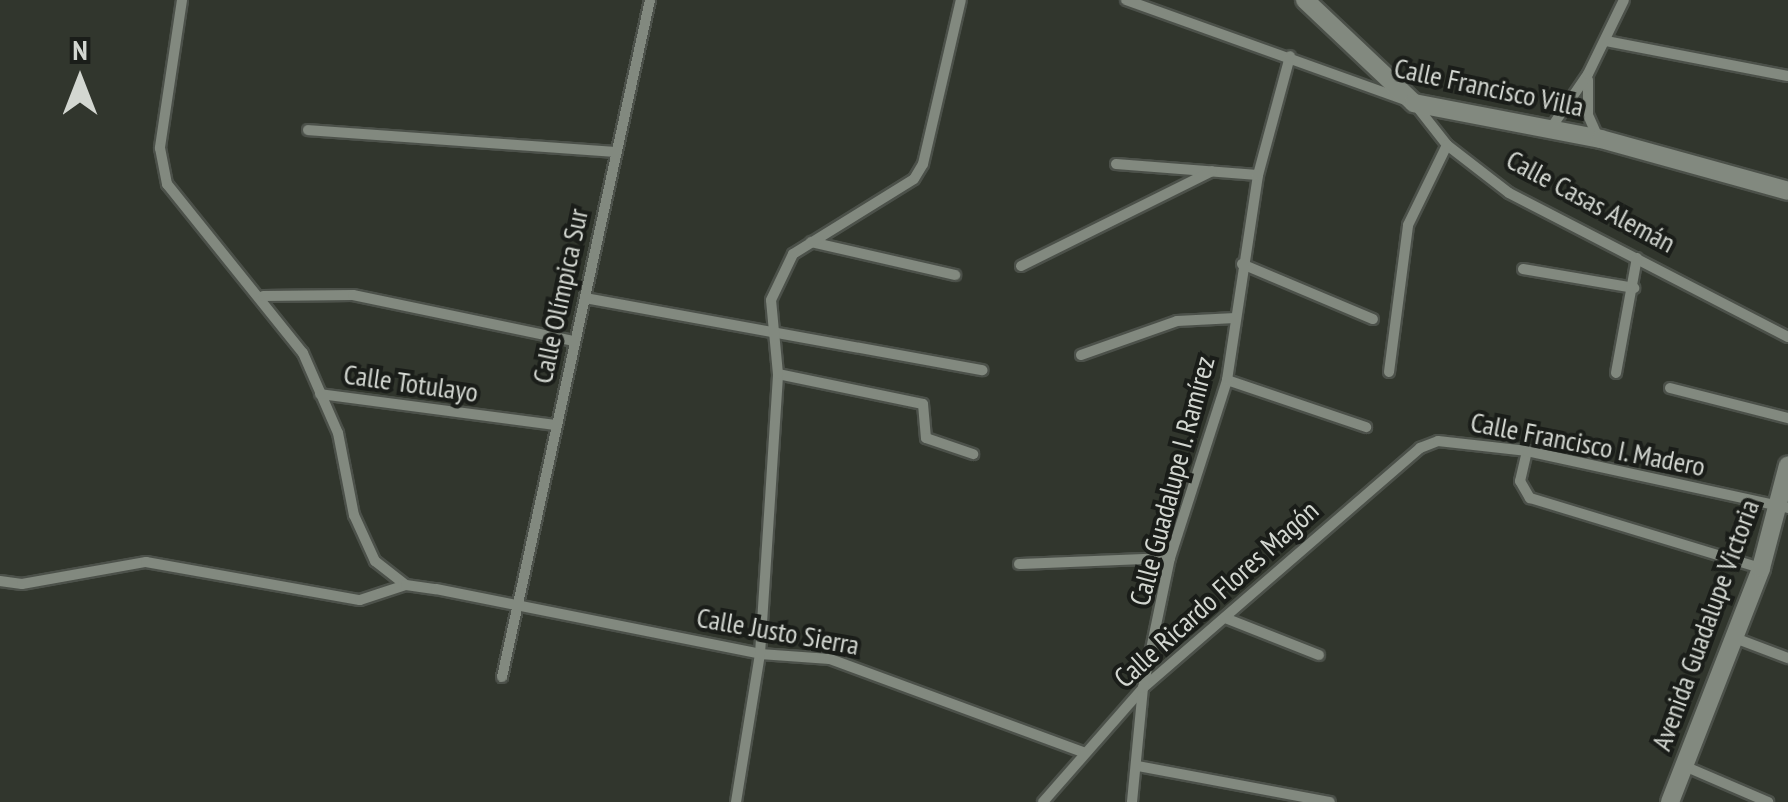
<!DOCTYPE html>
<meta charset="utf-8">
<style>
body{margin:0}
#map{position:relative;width:1788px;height:802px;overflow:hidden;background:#31362d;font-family:"PT Sans Narrow",sans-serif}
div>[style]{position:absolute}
.roads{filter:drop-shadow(2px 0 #4c514a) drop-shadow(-2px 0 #4c514a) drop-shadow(0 2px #4c514a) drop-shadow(0 -2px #4c514a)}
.minor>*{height:10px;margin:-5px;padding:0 5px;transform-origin:5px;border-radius:5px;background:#82897f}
.tertiary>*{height:18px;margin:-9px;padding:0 9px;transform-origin:9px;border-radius:9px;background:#82897f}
span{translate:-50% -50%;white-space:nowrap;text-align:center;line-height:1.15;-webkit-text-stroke:8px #1a1d19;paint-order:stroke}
.street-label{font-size:28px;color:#d3d7d1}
.north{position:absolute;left:30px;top:30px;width:100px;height:100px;-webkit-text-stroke:8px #1a1d19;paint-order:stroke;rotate:0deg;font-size:28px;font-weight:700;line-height:40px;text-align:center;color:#d3d7d1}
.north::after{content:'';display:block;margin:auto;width:35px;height:45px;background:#d3d7d1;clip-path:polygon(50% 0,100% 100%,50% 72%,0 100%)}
</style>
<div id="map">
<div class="roads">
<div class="minor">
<div style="left:182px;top:0;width:150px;rotate:98.5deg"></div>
<div style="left:160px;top:148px;width:37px;rotate:79deg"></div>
<div style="left:167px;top:184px;width:217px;rotate:51.2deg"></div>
<div style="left:303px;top:353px;width:87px;rotate:66.4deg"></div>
<div style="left:338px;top:433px;width:84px;rotate:79deg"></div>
<div style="left:354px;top:515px;width:51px;rotate:65.5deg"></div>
<div style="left:375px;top:561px;width:39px;rotate:38deg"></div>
<div style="left:1126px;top:0;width:306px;rotate:19.7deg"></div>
<div style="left:1414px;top:103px;width:53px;rotate:51.8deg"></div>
<div style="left:1447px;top:145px;width:78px;rotate:37.7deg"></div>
<div style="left:1509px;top:193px;width:314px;rotate:27.3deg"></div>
<div style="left:1606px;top:41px;width:185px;rotate:10.9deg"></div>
<div style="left:1588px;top:80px;width:35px;rotate:90deg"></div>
<div style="left:1588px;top:115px;width:22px;rotate:66deg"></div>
<div style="left:1551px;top:128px;width:65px;rotate:-55.6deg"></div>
<div style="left:1588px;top:74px;width:82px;rotate:-64.1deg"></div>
<div style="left:308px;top:130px;width:307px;rotate:4.1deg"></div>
<div style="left:1116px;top:164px;width:142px;rotate:4.4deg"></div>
<div style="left:811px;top:242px;width:148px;rotate:12.9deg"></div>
<div style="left:1242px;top:264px;width:142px;rotate:22.8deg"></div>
<div style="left:1021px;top:266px;width:213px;rotate:-26.4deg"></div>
<div style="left:1523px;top:269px;width:113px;rotate:9.7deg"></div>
<div style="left:263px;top:296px;width:90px;rotate:-0.6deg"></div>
<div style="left:353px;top:295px;width:226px;rotate:11.8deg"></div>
<div style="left:585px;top:298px;width:404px;rotate:10.3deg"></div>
<div style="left:1081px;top:355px;width:102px;rotate:-19.5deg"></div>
<div style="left:1177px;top:321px;width:58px;rotate:-3deg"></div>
<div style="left:1389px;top:372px;width:148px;rotate:-82.6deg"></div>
<div style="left:1408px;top:225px;width:89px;rotate:-64deg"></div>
<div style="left:1616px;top:373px;width:117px;rotate:-79.7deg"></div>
<div style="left:778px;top:374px;width:148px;rotate:11.7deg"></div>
<div style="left:923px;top:404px;width:34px;rotate:85deg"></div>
<div style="left:926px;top:438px;width:50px;rotate:18.8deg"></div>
<div style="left:1227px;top:380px;width:147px;rotate:18.7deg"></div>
<div style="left:1670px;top:388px;width:122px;rotate:14.3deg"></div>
<div style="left:320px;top:394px;width:238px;rotate:7.5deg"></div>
<div style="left:1527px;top:451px;width:31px;rotate:103deg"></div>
<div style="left:1520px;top:481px;width:20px;rotate:60deg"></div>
<div style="left:1530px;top:498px;width:241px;rotate:16.9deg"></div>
<div style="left:1019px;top:564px;width:151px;rotate:-2.3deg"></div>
<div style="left:0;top:581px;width:22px;rotate:8deg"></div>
<div style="left:22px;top:584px;width:126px;rotate:-10.1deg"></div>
<div style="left:146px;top:562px;width:217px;rotate:10.1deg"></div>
<div style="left:360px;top:600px;width:48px;rotate:-18.1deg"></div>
<div style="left:406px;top:585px;width:30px;rotate:8deg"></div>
<div style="left:436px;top:589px;width:330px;rotate:11.3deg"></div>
<div style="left:760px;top:654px;width:70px;rotate:4.1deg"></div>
<div style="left:830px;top:659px;width:270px;rotate:20.2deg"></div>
<div style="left:1225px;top:618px;width:101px;rotate:21.5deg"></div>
<div style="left:1735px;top:638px;width:57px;rotate:20.7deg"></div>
<div style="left:502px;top:677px;width:693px;rotate:-77.67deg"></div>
<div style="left:1682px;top:765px;width:94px;rotate:23.3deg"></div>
<div style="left:1138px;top:766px;width:195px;rotate:10.6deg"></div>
<div style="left:736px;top:802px;width:150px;rotate:-80.8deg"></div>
<div style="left:760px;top:654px;width:281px;rotate:-86.3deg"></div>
<div style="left:778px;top:374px;width:74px;rotate:-95.4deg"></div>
<div style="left:771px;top:300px;width:51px;rotate:-64.4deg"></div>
<div style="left:793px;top:254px;width:142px;rotate:-31.8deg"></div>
<div style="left:914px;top:179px;width:17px;rotate:-59deg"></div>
<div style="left:923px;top:164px;width:168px;rotate:-77deg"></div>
<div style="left:1043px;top:802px;width:152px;rotate:-48.7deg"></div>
<div style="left:1143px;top:688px;width:367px;rotate:-40.9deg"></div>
<div style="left:1420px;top:448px;width:19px;rotate:-21deg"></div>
<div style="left:1438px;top:441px;width:90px;rotate:6.4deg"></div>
<div style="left:1527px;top:451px;width:267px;rotate:12.3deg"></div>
<div style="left:1132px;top:802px;width:115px;rotate:-84.5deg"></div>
<div style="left:1143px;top:688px;width:133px;rotate:-78.3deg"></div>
<div style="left:1170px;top:558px;width:187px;rotate:-72.2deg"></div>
<div style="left:1227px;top:380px;width:207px;rotate:-81.4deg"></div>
<div style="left:1258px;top:175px;width:123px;rotate:-74.9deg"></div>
</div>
<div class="tertiary">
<div style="left:1305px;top:0;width:150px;rotate:43.4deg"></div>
<div style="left:1414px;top:103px;width:190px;rotate:10.9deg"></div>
<div style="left:1601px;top:139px;width:194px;rotate:15.5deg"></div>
<div style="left:1670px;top:802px;width:251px;rotate:-68.7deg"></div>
<div style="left:1761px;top:568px;width:106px;rotate:-75.3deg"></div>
</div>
</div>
<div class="street-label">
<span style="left:1489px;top:87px;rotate:12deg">Calle Francisco Villa</span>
<span style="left:1591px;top:201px;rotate:28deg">Calle Casas Alemán</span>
<span style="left:560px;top:296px;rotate:-78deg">Calle Olímpica Sur</span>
<span style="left:411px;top:383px;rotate:8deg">Calle Totulayo</span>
<span style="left:1588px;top:444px;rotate:11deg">Calle Francisco I. Madero</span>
<span style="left:1172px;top:481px;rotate:-75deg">Calle Guadalupe I. Ramírez</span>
<span style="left:1216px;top:594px;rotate:-42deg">Calle Ricardo Flores Magón</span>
<span style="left:1705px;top:625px;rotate:-70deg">Avenida Guadalupe Victoria</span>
<span style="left:778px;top:631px;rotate:10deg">Calle Justo Sierra</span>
</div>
<div class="north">N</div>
</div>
